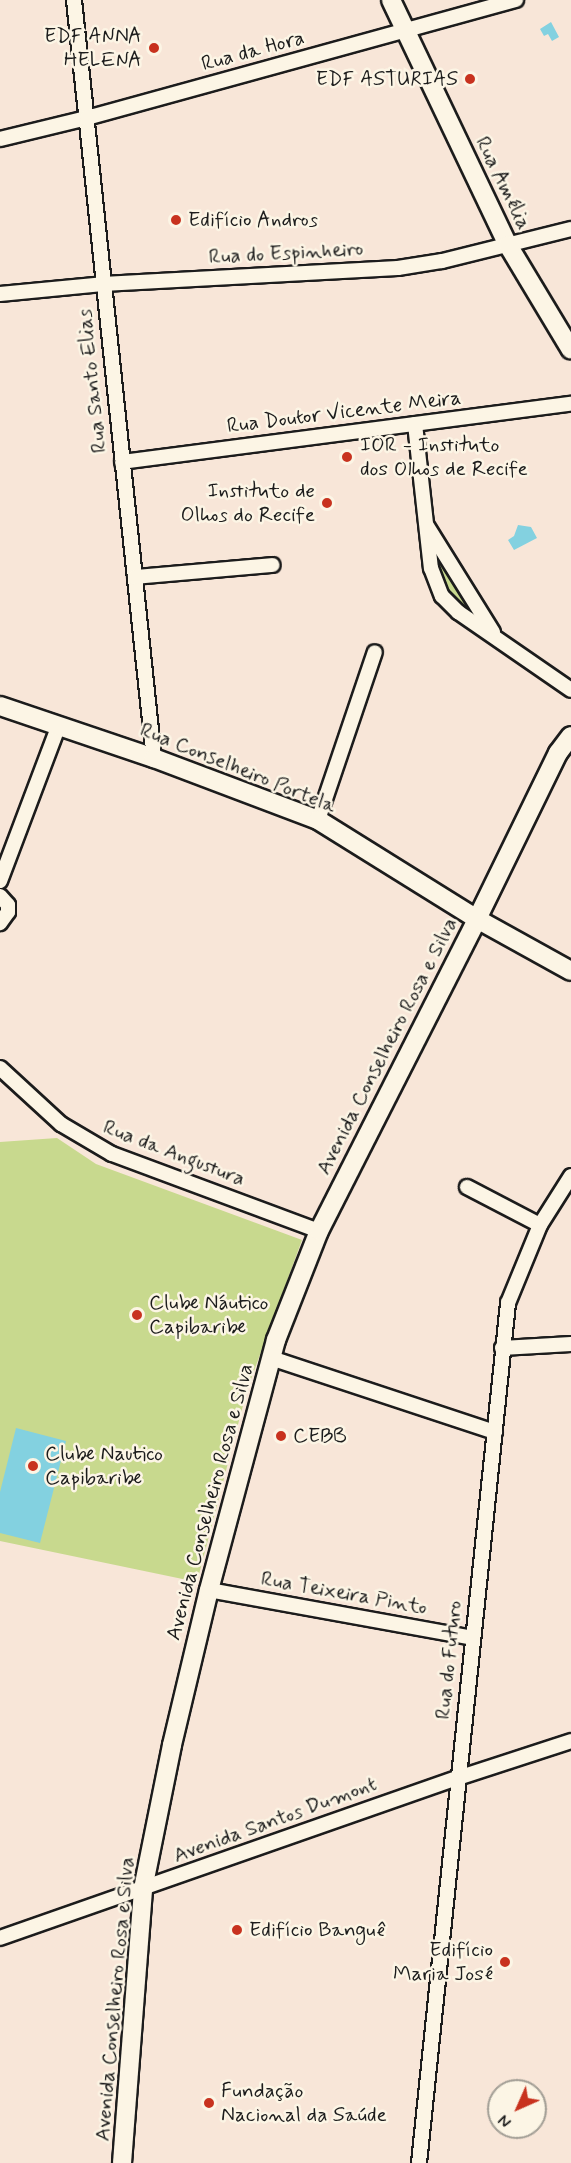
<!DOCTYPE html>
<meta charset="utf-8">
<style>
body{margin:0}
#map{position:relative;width:571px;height:2163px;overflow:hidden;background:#f8e6d8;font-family:Mynerve,sans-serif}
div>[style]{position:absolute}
.green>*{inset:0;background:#c8d98e}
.water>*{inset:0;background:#83d1e0}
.roads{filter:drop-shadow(2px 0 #1c1c1c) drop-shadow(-2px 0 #1c1c1c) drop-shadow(0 2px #1c1c1c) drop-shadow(0 -2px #1c1c1c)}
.minor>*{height:14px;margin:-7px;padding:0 7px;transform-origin:7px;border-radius:7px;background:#fcf5e5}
.major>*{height:18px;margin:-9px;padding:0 9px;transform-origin:9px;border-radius:9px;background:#fcf5e5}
.dots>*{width:16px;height:16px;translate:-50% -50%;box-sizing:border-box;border:3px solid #fcf5e5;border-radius:50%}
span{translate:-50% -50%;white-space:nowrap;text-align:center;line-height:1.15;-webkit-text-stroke:5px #fcf5e5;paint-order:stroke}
.poi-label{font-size:21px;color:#1c1c1c}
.right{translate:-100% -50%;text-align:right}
.left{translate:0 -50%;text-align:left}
.street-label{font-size:21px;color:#1c1c1c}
.north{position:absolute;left:487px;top:2079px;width:60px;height:60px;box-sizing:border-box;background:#fcf5e5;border:2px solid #a29e95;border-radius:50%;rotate:225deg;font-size:16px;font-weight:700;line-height:24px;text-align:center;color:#1c1c1c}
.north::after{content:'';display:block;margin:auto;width:21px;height:27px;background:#c8321e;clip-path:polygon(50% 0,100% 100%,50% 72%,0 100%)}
</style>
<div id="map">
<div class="green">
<div style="clip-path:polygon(427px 528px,493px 631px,459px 609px,436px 571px)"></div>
<div style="clip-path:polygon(57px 1138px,96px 1164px,302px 1240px,247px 1390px,197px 1582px,0 1541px,0 1142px)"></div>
</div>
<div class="water">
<div style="clip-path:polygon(551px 22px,559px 37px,552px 41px,548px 34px,544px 36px,540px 29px)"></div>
<div style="clip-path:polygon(518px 525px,531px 527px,537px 538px,514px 550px,508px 540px,514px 536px)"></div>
<div style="clip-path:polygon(16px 1428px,66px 1441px,40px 1543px,0 1533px,0 1492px)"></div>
</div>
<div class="roads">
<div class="minor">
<div style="left:74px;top:0;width:762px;rotate:83.98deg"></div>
<div style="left:0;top:139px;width:89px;rotate:-13.6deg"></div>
<div style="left:87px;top:118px;width:445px;rotate:-15.4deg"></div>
<div style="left:0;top:294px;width:103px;rotate:-5.5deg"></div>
<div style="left:103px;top:284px;width:295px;rotate:-3.1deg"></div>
<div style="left:398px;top:268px;width:45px;rotate:-9deg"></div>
<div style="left:442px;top:261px;width:133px;rotate:-13.9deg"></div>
<div style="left:415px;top:424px;width:145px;rotate:83.7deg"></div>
<div style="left:431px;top:568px;width:30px;rotate:69deg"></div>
<div style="left:442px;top:596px;width:23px;rotate:45deg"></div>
<div style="left:458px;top:612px;width:137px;rotate:34.6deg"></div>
<div style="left:122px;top:462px;width:453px;rotate:-7.4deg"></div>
<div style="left:427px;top:526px;width:125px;rotate:58.1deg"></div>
<div style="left:135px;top:577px;width:138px;rotate:-5deg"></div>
<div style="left:318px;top:820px;width:177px;rotate:-71.3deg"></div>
<div style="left:0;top:881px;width:167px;rotate:-69.3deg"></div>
<div style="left:0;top:896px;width:12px;rotate:48deg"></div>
<div style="left:8px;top:905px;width:7px;rotate:90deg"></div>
<div style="left:8px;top:912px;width:14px;rotate:126deg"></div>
<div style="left:0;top:1068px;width:83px;rotate:42.6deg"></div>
<div style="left:61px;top:1124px;width:59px;rotate:30.5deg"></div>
<div style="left:112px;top:1154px;width:221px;rotate:20.4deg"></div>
<div style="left:467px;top:1187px;width:82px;rotate:27.5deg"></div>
<div style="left:502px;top:1348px;width:69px;rotate:-3.3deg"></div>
<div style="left:271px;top:1358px;width:236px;rotate:18.3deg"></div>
<div style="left:209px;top:1590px;width:268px;rotate:10.3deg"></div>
<div style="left:0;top:1938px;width:488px;rotate:-19.3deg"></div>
<div style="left:461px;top:1777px;width:116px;rotate:-18.1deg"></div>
<div style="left:419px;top:2163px;width:865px;rotate:-84.09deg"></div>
<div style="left:508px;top:1303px;width:84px;rotate:-67.7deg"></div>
<div style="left:540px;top:1225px;width:58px;rotate:-57.7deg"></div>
</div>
<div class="major">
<div style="left:391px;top:0;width:272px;rotate:64.5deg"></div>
<div style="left:508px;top:245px;width:122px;rotate:59deg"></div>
<div style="left:0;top:706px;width:163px;rotate:18.7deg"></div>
<div style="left:154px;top:758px;width:175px;rotate:20.7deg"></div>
<div style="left:318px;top:820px;width:187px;rotate:31.9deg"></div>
<div style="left:477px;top:919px;width:107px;rotate:29deg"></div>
<div style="left:122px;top:2163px;width:275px;rotate:-85.6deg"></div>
<div style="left:143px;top:1889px;width:147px;rotate:-78.6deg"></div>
<div style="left:172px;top:1745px;width:159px;rotate:-76.6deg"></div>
<div style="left:209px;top:1590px;width:259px;rotate:-75deg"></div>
<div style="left:276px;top:1340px;width:117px;rotate:-68.5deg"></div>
<div style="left:319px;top:1231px;width:350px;rotate:-63.1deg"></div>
<div style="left:477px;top:919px;width:185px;rotate:-64deg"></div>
<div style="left:558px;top:753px;width:21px;rotate:-53deg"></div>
</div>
</div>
<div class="dots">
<div style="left:154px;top:48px;background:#c8321e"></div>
<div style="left:470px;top:79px;background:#c8321e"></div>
<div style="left:176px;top:220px;background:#c8321e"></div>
<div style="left:347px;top:457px;background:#c8321e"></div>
<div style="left:327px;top:503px;background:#c8321e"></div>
<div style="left:137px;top:1315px;background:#c8321e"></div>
<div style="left:281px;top:1436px;background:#c8321e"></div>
<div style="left:33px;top:1466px;background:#c8321e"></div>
<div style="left:237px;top:1930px;background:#c8321e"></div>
<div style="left:505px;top:1962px;background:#c8321e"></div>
<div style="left:209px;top:2103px;background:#c8321e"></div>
</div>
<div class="poi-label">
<span class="right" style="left:142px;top:48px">EDF ANNA<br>HELENA</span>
<span class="right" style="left:458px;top:79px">EDF ASTURIAS</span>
<span class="left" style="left:188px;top:220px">Edifício Andros</span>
<span class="left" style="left:360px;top:457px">IOR - Instituto<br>dos Olhos de Recife</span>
<span class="right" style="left:315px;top:503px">Instituto de<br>Olhos do Recife</span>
<span class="left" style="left:149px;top:1315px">Clube Náutico<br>Capibaribe</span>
<span class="left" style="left:293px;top:1436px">CEBB</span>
<span class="left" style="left:45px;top:1466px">Clube Nautico<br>Capibaribe</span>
<span class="left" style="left:249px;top:1930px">Edifício Banguê</span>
<span class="right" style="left:493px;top:1962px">Edifício<br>Maria José</span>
<span class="left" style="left:221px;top:2103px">Fundação<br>Nacional da Saúde</span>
</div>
<div class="street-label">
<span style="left:253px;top:51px;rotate:-15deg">Rua da Hora</span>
<span style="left:503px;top:183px;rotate:64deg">Rua Amélia</span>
<span style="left:286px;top:253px;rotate:-3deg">Rua do Espinheiro</span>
<span style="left:92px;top:381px;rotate:-96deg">Rua Santo Elias</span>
<span style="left:344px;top:412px;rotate:-7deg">Rua Doutor Vicente Meira</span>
<span style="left:238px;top:768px;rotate:22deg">Rua Conselheiro Portela</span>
<span style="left:387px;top:1046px;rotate:-63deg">Avenida Conselheiro Rosa e Silva</span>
<span style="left:174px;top:1153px;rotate:21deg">Rua da Angustura</span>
<span style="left:210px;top:1502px;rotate:-75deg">Avenida Conselheiro Rosa e Silva</span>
<span style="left:344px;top:1593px;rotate:10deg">Rua Teixeira Pinto</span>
<span style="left:449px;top:1660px;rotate:-84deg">Rua do Futuro</span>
<span style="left:275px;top:1820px;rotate:-20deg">Avenida Santos Dumont</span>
<span style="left:115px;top:1999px;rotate:-85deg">Avenida Conselheiro Rosa e Silva</span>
</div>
<div class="north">N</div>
</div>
